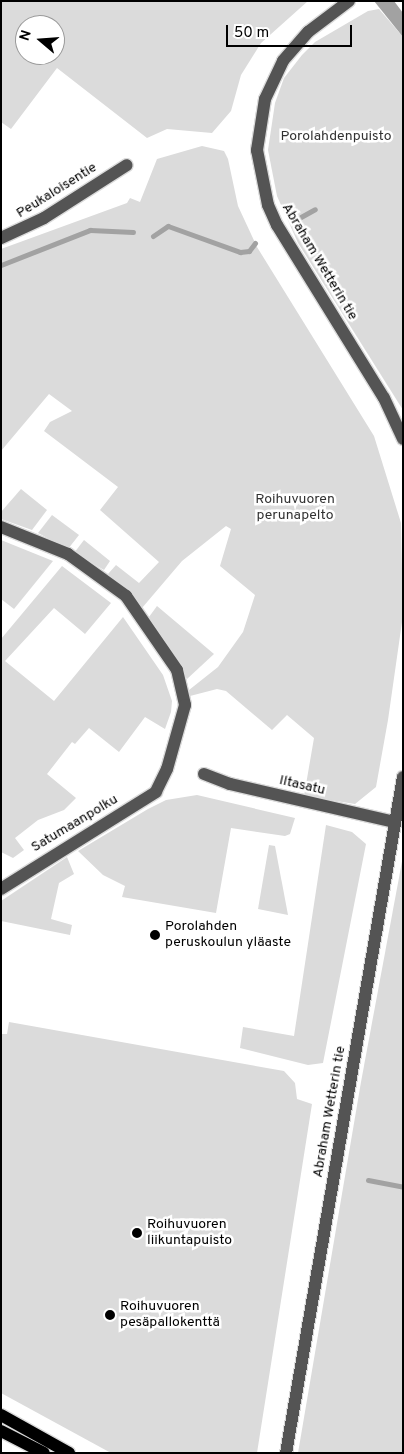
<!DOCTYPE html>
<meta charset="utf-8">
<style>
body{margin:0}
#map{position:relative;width:404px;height:1454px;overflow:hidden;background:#fff;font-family:Overpass,sans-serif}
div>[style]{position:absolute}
.green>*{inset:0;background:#dbdbdb}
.water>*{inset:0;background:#a2a2a2}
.stream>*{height:5px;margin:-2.5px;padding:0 2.5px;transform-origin:2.5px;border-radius:2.5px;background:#a2a2a2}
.roads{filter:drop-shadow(1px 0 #dbdbdb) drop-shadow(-1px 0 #dbdbdb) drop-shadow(0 1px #dbdbdb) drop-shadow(0 -1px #dbdbdb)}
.minor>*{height:12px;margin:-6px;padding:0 6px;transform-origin:6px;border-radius:6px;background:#545454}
.major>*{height:12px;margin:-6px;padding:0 6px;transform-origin:6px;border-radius:6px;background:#000}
.dots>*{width:14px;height:14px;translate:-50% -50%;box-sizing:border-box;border:2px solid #fff;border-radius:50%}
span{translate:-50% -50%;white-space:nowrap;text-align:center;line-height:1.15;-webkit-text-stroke:5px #fff;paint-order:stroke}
.park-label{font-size:14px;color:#323232}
.street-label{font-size:14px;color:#000}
.poi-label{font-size:14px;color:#000}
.left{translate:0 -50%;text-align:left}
.frame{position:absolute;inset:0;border:2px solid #000;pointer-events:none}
.north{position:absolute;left:15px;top:15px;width:50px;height:50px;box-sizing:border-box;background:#fff;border:1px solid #999;border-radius:50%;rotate:288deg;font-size:14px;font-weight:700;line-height:20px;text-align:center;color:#000}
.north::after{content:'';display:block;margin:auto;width:18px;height:22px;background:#000;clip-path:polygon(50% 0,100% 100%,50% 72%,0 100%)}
.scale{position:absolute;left:226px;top:25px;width:126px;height:22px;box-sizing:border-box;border:2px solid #000;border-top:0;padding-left:6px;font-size:15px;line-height:18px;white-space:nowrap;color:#000;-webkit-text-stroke:4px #fff;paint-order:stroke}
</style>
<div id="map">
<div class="green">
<div style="clip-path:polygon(evenodd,1px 1px,308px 1px,261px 43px,241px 75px,231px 111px,212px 133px,167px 129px,147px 138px,57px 68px,11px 129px,1px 122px,1px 1px,25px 25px,55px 25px,55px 55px,25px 55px,25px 25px)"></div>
<div style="clip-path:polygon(379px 9px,403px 37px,403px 410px,298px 243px,277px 196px,268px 150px,275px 103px,284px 78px,302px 55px,315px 42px,368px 11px)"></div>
<div style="clip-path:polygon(202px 146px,224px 151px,228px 159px,238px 206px,257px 247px,374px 436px,401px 523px,403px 615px,388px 720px,376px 787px,355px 804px,304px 796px,314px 738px,287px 715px,272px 730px,226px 691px,217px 689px,190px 696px,189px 690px,218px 667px,243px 632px,255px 595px,220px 566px,231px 529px,226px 526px,182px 561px,142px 608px,108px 574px,116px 565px,139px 583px,159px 562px,100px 510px,118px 487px,44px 431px,50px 422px,72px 411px,49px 394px,1px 451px,1px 249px,127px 203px,130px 198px,140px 202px,157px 159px)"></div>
<div style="clip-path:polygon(21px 489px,47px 510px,32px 530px,1px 519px,1px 512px)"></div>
<div style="clip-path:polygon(52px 515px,79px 535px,68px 549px,38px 533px)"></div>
<div style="clip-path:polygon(1px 540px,53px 561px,14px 609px,1px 599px)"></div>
<div style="clip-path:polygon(84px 540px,110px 561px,104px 570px,74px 553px)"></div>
<div style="clip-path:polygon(62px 566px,111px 603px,85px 634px,54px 608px,5px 661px,54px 701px,123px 617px,163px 675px,172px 701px,171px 712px,165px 729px,145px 717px,119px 752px,89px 728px,75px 744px,72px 742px,47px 774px,76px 798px,64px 810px,38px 820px,15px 838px,24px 850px,13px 858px,1px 852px,1px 639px)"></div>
<div style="clip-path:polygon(157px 606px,214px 654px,187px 679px,149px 617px)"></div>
<div style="clip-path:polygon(197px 795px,295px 818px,290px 834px,285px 836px,231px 828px,216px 913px,122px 897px,125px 886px,103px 875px,78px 851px,148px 809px,166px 800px)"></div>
<div style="clip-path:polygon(326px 825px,352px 832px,366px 844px,323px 1063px,308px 1065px,240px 1048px,243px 1027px,294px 1036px)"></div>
<div style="clip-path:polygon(269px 845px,275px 846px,288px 915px,258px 909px)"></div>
<div style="clip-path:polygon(403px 856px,403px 1453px,298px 1453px,361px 1082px)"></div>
<div style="clip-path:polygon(67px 857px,74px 874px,59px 883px,51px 919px,72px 925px,70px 935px,1px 921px,1px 901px)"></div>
<div style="clip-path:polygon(9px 1022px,284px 1071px,295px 1083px,297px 1099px,312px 1104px,257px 1453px,111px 1453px,1px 1393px,1px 1034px,7px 1034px)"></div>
</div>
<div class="water">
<div style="clip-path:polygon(374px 1px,394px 1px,403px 13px,403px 37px)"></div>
</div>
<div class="stream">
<div style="left:299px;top:218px;width:18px;rotate:-29deg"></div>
<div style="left:153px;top:236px;width:18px;rotate:-34deg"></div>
<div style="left:168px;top:226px;width:77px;rotate:19.9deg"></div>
<div style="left:240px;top:252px;width:9px;rotate:-6deg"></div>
<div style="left:249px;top:251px;width:10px;rotate:-53deg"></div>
<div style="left:1px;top:265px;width:96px;rotate:-21.5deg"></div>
<div style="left:90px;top:230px;width:43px;rotate:2.7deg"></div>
<div style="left:368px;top:1180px;width:36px;rotate:11deg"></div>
</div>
<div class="roads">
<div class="minor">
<div style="left:349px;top:1px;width:51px;rotate:142.9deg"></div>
<div style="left:308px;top:32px;width:38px;rotate:131deg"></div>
<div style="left:283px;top:61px;width:42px;rotate:115.3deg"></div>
<div style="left:265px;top:99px;width:52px;rotate:98.9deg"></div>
<div style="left:257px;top:150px;width:56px;rotate:78.7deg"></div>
<div style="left:268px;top:205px;width:22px;rotate:66deg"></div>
<div style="left:277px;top:225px;width:203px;rotate:58.3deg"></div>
<div style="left:384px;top:398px;width:45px;rotate:65.1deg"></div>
<div style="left:1px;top:238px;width:47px;rotate:-24.9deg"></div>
<div style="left:44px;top:218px;width:98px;rotate:-32.6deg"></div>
<div style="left:1px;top:527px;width:72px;rotate:21.9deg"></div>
<div style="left:68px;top:554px;width:72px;rotate:35.9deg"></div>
<div style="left:126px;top:596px;width:90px;rotate:55.4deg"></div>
<div style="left:177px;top:670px;width:36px;rotate:77deg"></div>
<div style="left:185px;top:705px;width:66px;rotate:105.7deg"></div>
<div style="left:167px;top:769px;width:25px;rotate:116deg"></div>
<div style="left:156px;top:792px;width:183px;rotate:148deg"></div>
<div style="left:204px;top:774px;width:28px;rotate:21deg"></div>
<div style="left:230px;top:784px;width:169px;rotate:13deg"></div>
<div style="left:286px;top:1453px;width:686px;rotate:-80.18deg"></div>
</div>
<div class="major">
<div style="left:1px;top:1415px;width:78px;rotate:29.2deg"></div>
<div style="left:1px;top:1431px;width:48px;rotate:27.1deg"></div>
</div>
</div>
<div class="dots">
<div style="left:155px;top:935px;background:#000"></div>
<div style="left:137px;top:1233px;background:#000"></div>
<div style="left:110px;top:1315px;background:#000"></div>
</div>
<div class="park-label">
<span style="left:336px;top:137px">Porolahdenpuisto</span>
<span style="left:295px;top:508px">Roihuvuoren<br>perunapelto</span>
</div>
<div class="street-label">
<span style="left:57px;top:191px;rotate:-32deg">Peukaloisentie</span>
<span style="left:319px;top:262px;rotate:59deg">Abraham Wetterin tie</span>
<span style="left:302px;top:786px;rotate:13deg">Iltasatu</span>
<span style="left:75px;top:824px;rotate:-31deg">Satumaanpolku</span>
<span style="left:330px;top:1112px;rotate:-80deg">Abraham Wetterin tie</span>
</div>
<div class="poi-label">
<span class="left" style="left:165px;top:935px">Porolahden<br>peruskoulun yläaste</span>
<span class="left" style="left:147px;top:1233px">Roihuvuoren<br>liikuntapuisto</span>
<span class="left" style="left:120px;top:1315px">Roihuvuoren<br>pesäpallokenttä</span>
</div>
<div class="frame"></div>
<div class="north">N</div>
<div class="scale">50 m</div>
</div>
